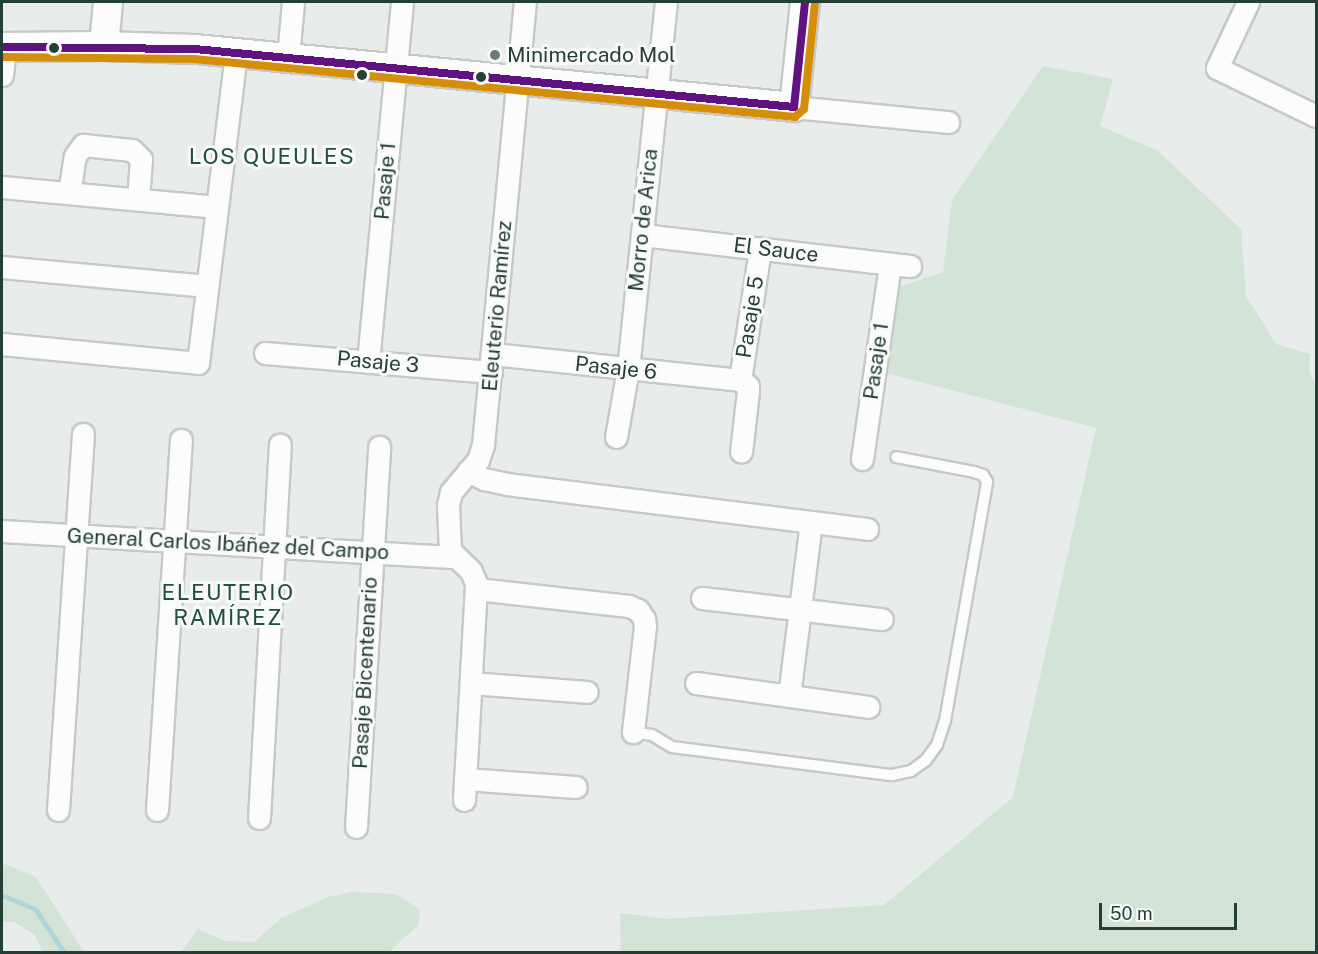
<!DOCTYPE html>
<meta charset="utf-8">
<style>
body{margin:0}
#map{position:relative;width:1318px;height:954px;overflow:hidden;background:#e8ecea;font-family:"Public Sans",sans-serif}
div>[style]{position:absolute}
.green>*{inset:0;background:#d3e4d6}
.stream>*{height:5px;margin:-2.5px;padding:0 2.5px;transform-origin:2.5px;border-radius:2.5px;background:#acd6d7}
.roads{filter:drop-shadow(2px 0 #c5c9c7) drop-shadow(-2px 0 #c5c9c7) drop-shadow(0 2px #c5c9c7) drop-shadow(0 -2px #c5c9c7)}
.lane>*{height:10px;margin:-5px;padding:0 5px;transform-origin:5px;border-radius:5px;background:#fcfcfc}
.street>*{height:21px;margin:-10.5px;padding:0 10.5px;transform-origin:10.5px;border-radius:10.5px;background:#fcfcfc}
.secondary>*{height:28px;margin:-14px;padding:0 14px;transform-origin:14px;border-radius:14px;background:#fcfcfc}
.bus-1>*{height:8px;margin:-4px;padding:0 4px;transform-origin:4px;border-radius:4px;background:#5f1280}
.bus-2>*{height:8px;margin:-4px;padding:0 4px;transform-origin:4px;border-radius:4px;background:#d48e0b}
.dots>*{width:16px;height:16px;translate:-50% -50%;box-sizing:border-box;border:3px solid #f7faf8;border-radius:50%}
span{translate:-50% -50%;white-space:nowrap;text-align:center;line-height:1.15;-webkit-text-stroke:6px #f7faf8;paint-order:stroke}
.poi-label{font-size:21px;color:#263f36}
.left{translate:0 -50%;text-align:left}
.street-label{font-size:21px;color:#263f36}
.neighbourhood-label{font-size:22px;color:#225140;letter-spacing:1.5px}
.frame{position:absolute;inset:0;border:3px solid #263f36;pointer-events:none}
.scale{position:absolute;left:1099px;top:903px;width:138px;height:27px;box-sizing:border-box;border:3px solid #263f36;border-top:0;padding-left:8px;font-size:18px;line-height:21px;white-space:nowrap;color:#263f36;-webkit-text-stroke:4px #f7faf8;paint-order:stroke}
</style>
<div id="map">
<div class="green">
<div style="clip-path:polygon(1043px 66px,1113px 79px,1100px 126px,1157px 150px,1241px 229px,1246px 296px,1276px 344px,1310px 354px,1309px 369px,1316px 388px,1316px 952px,621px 952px,620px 913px,665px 919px,884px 905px,1013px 797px,1096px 428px,882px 372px,898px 287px,943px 272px,952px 200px)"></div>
<div style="clip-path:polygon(2px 863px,36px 877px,84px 952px,43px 952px,35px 935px,14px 922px,2px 922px)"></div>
<div style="clip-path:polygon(351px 892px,396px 894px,420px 910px,418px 925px,389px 952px,181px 952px,198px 929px,225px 941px,254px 942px,281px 918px,328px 897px)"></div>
</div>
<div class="stream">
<div style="left:2px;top:895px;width:36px;rotate:23deg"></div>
<div style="left:35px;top:909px;width:52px;rotate:56deg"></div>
</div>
<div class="roads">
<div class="lane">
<div style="left:633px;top:732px;width:19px;rotate:9deg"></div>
<div style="left:652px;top:735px;width:23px;rotate:31deg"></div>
<div style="left:672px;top:747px;width:222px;rotate:7.3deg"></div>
<div style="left:892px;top:775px;width:19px;rotate:-12deg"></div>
<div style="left:911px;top:771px;width:19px;rotate:-36deg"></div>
<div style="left:926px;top:760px;width:19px;rotate:-54deg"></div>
<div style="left:937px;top:745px;width:25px;rotate:-72deg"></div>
<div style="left:945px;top:721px;width:243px;rotate:-80deg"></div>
<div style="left:987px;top:482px;width:8px;rotate:-120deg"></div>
<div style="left:983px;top:475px;width:9px;rotate:-162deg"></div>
<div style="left:974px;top:472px;width:79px;rotate:-169.1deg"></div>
</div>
<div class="street">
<div style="left:1248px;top:2px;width:73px;rotate:115.2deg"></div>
<div style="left:1217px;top:68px;width:110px;rotate:25.9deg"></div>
<div style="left:288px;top:57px;width:55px;rotate:-84.8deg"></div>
<div style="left:2px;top:75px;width:28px;rotate:-84deg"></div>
<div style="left:794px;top:107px;width:155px;rotate:5.6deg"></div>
<div style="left:2px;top:187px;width:216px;rotate:5.3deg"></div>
<div style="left:69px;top:193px;width:37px;rotate:-81deg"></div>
<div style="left:75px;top:156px;width:14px;rotate:-54deg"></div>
<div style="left:83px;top:145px;width:49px;rotate:5.8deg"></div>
<div style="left:132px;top:150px;width:13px;rotate:45deg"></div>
<div style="left:141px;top:159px;width:40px;rotate:94.3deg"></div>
<div style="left:642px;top:235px;width:270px;rotate:6.6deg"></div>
<div style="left:2px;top:267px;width:206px;rotate:5.3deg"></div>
<div style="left:2px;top:344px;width:197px;rotate:5.5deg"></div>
<div style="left:198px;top:363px;width:312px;rotate:-83deg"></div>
<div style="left:265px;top:353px;width:227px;rotate:4.8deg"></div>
<div style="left:493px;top:354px;width:248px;rotate:6deg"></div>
<div style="left:368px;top:362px;width:362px;rotate:-84.6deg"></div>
<div style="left:740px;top:380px;width:133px;rotate:-81.3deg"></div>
<div style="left:740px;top:380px;width:10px;rotate:37deg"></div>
<div style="left:748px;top:386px;width:5px;rotate:90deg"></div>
<div style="left:748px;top:391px;width:61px;rotate:96.5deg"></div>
<div style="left:616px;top:437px;width:69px;rotate:-80deg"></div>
<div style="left:628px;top:369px;width:369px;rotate:-84.1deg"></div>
<div style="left:862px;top:459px;width:197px;rotate:-81.8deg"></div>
<div style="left:468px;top:471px;width:18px;rotate:27deg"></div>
<div style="left:484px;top:479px;width:24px;rotate:12deg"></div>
<div style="left:507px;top:484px;width:363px;rotate:7.1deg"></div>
<div style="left:2px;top:531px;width:453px;rotate:3.3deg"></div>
<div style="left:477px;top:589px;width:153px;rotate:6.4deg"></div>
<div style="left:629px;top:606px;width:10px;rotate:24deg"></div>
<div style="left:638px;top:610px;width:11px;rotate:56deg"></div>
<div style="left:644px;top:619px;width:7px;rotate:82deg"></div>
<div style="left:645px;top:626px;width:107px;rotate:96.5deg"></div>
<div style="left:702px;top:598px;width:181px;rotate:6.7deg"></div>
<div style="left:471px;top:683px;width:116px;rotate:4.4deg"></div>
<div style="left:696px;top:683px;width:174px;rotate:7.9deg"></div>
<div style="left:789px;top:696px;width:175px;rotate:-82.8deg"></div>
<div style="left:465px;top:779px;width:111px;rotate:4.1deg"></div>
<div style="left:464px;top:800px;width:217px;rotate:-86.8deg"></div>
<div style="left:476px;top:583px;width:13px;rotate:-113deg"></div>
<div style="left:471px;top:571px;width:29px;rotate:-136deg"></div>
<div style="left:450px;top:551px;width:46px;rotate:-92.5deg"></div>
<div style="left:448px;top:505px;width:13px;rotate:-77deg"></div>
<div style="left:451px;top:492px;width:42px;rotate:-49.8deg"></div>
<div style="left:478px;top:460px;width:16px;rotate:-72deg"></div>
<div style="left:483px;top:445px;width:445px;rotate:-84.6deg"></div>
<div style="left:58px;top:810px;width:377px;rotate:-86.2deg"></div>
<div style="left:157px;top:810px;width:371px;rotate:-86.3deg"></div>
<div style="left:259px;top:818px;width:374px;rotate:-86.8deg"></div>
<div style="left:356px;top:827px;width:381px;rotate:-86.5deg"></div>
</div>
<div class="secondary">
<div style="left:104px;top:46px;width:44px;rotate:-84.8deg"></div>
<div style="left:2px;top:47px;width:102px;rotate:-0.6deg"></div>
<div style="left:104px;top:46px;width:91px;rotate:1.9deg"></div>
<div style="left:195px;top:49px;width:602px;rotate:5.53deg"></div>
<div style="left:794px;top:107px;width:106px;rotate:-84deg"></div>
</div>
</div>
<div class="bus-1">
<div style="left:2px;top:47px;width:193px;rotate:0.6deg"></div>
<div style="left:195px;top:49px;width:602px;rotate:5.53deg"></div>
<div style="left:794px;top:107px;width:106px;rotate:-84deg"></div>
</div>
<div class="bus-2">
<div style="left:2px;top:57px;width:192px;rotate:0.6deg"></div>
<div style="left:194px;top:59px;width:604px;rotate:5.51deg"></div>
<div style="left:795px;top:117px;width:12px;rotate:-42deg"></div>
<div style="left:804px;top:109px;width:107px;rotate:-84.1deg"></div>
</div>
<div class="dots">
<div style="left:54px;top:48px;background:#263f36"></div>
<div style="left:495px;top:55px;background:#6a7c75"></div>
<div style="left:362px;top:75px;background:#263f36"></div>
<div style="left:481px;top:77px;background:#263f36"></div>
</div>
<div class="poi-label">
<span class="left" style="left:507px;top:55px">Minimercado Mol</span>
</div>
<div class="street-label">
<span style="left:385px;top:181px;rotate:-85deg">Pasaje 1</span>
<span style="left:643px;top:220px;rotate:-84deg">Morro de Arica</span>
<span style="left:776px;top:250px;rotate:7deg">El Sauce</span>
<span style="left:497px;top:306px;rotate:-85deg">Eleuterio Ramírez</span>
<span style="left:750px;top:317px;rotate:-81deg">Pasaje 5</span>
<span style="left:876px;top:361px;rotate:-82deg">Pasaje 1</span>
<span style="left:378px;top:362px;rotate:5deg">Pasaje 3</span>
<span style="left:616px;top:368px;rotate:6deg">Pasaje 6</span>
<span style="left:228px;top:544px;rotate:3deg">General Carlos Ibáñez del Campo</span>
<span style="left:365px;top:673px;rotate:-87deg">Pasaje Bicentenario</span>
</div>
<div class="neighbourhood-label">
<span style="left:272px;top:157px">LOS QUEULES</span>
<span style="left:228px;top:605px">ELEUTERIO<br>RAMÍREZ</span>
</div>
<div class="frame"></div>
<div class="scale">50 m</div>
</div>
